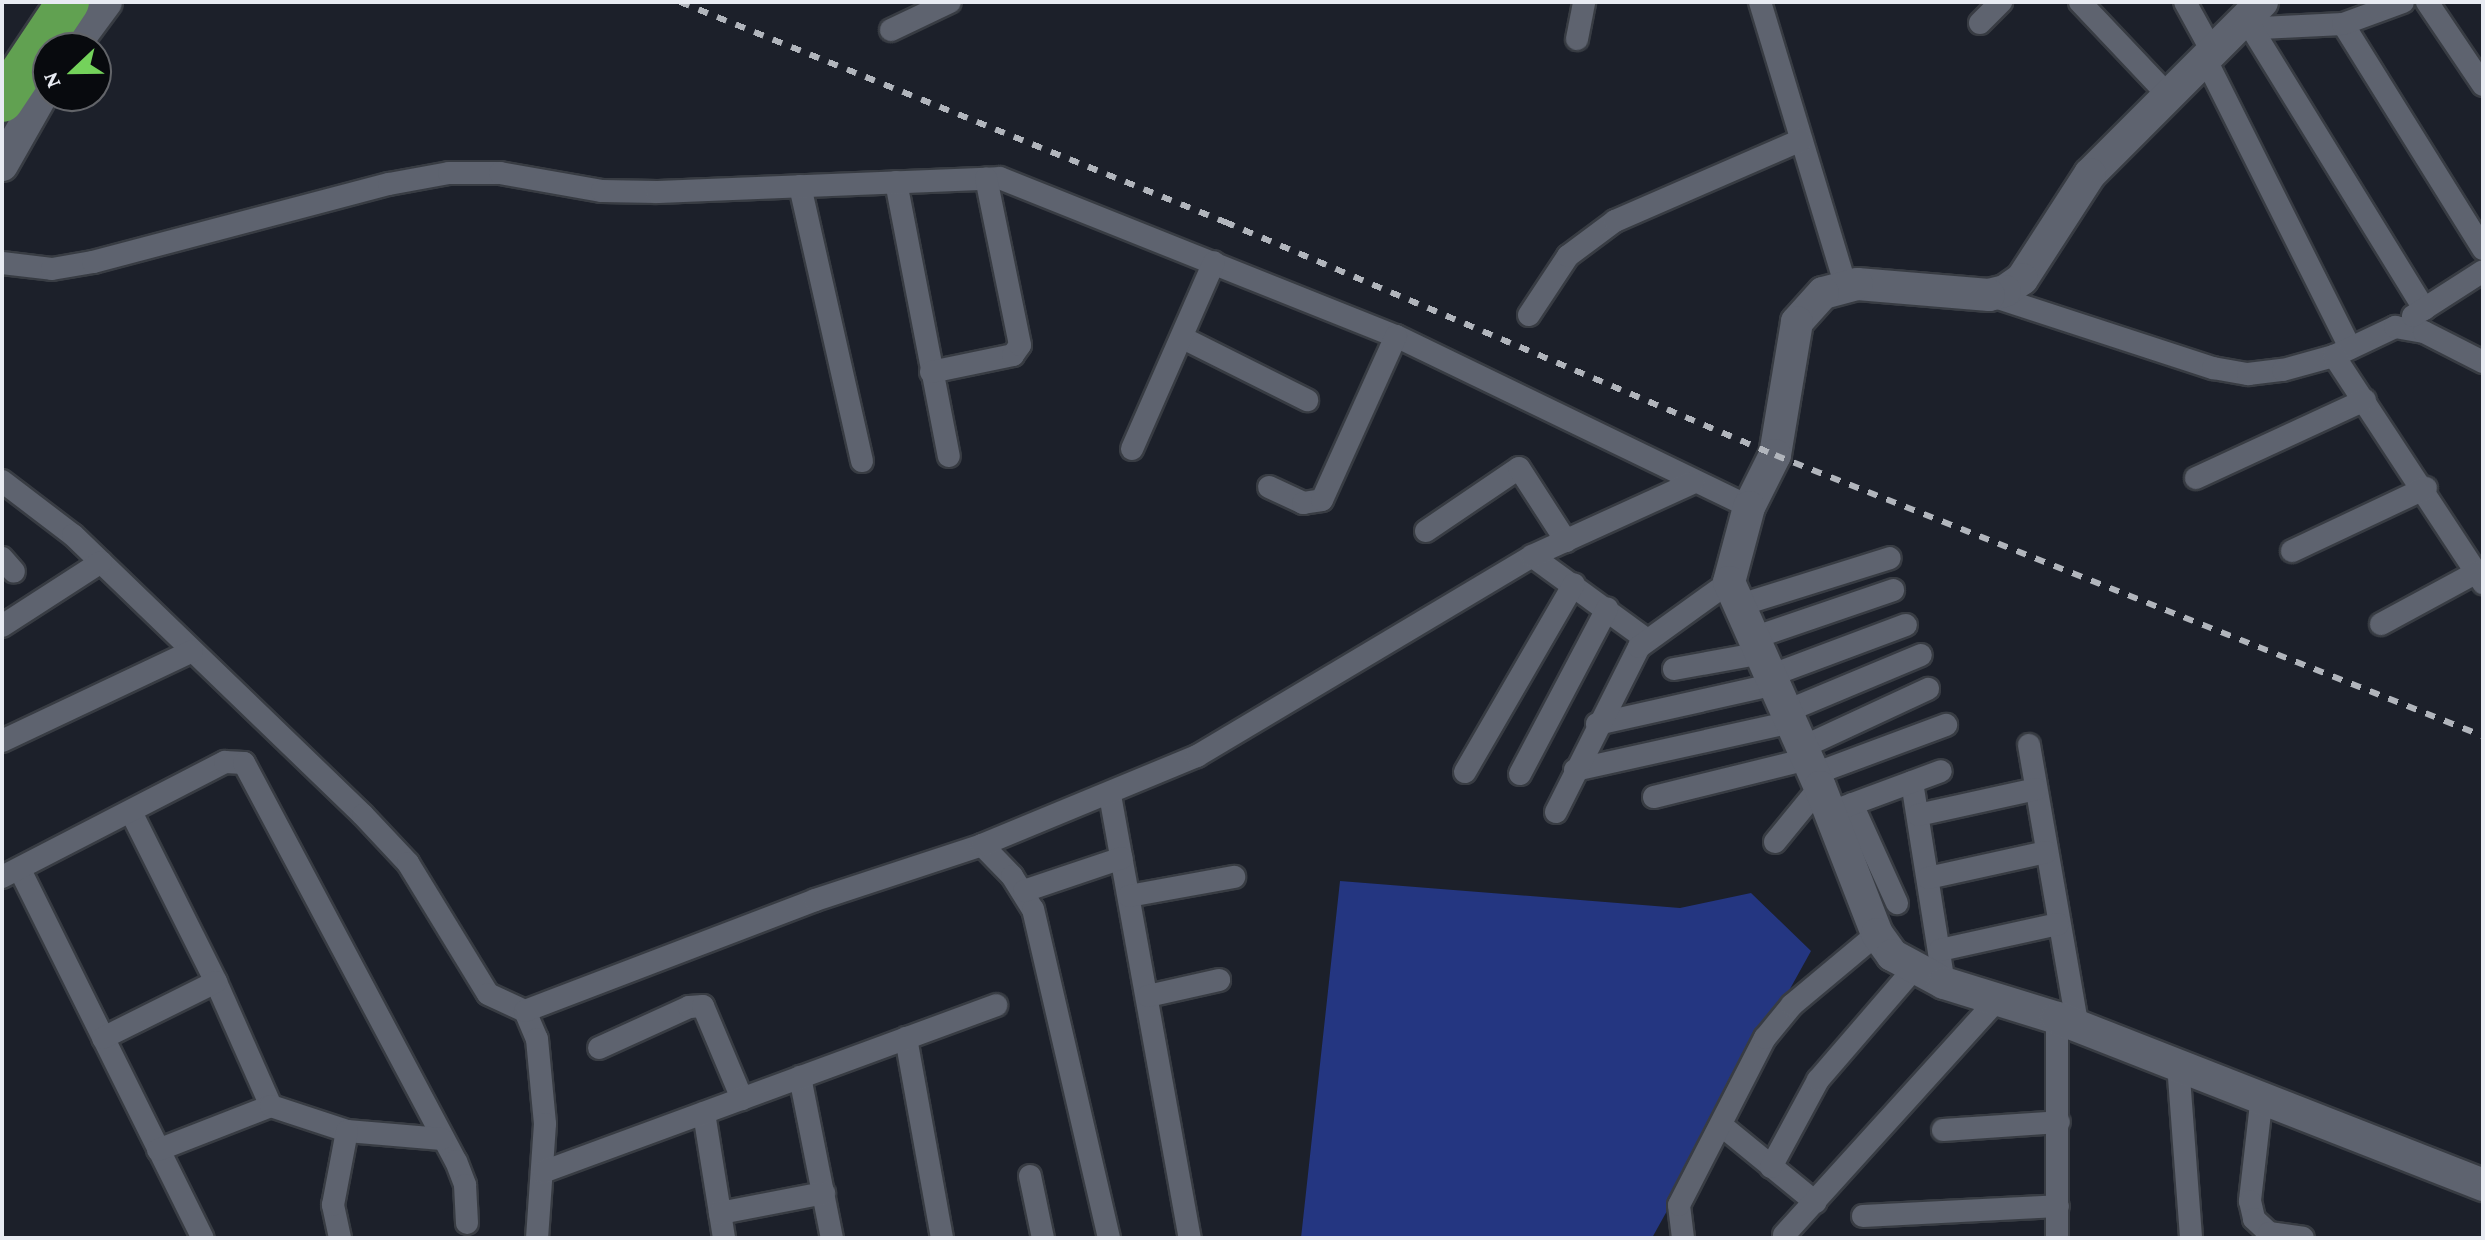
<!DOCTYPE html>
<style>
body{margin:0}
#map{position:relative;width:2485px;height:1240px;overflow:hidden;background:#1c202a;font-family:"Crimson Pro",serif}
div>[style]{position:absolute}
.water>*{inset:0;background:#243681}
.roads{filter:drop-shadow(2px 0 #383c43) drop-shadow(-2px 0 #383c43) drop-shadow(0 2px #383c43) drop-shadow(0 -2px #383c43)}
.street>*{height:22px;margin:-11px;padding:0 11px;transform-origin:11px;border-radius:11px;background:#5e636f}
.secondary>*{height:32px;margin:-16px;padding:0 16px;transform-origin:16px;border-radius:16px;background:#5e636f}
.highway>*{height:42px;margin:-21px;padding:0 21px;transform-origin:21px;border-radius:21px;background:#61a151}
.rail>*{height:6px;margin-top:-3px;transform-origin:0;background:repeating-linear-gradient(90deg,#b1b5bc 0 10px,transparent 0 20px)}
span{translate:-50% -50%;white-space:nowrap;text-align:center;line-height:1.15;-webkit-text-stroke:8px #080a0e;paint-order:stroke}
.frame{position:absolute;inset:0;border:4px solid #e8ebf2;pointer-events:none}
.north{position:absolute;left:32px;top:32px;width:80px;height:80px;box-sizing:border-box;background:#080a0e;border:2px solid #626469;border-radius:50%;rotate:248deg;font-size:22px;font-weight:700;line-height:32px;text-align:center;color:#e8ebf2}
.north::after{content:'';display:block;margin:auto;width:28px;height:36px;background:#74d25b;clip-path:polygon(50% 0,100% 100%,50% 72%,0 100%)}
</style>
<div id="map">
<div class="water">
<div style="clip-path:polygon(1340px 881px,1680px 908px,1751px 893px,1811px 951px,1652px 1238px,1301px 1238px)"></div>
</div>
<div class="roads">
<div class="street">
<div style="left:1760px;top:2px;width:298px;rotate:73.2deg"></div>
<div style="left:2080px;top:2px;width:128px;rotate:46.6deg"></div>
<div style="left:2185px;top:2px;width:58px;rotate:61.2deg"></div>
<div style="left:2427px;top:2px;width:100px;rotate:56deg"></div>
<div style="left:1980px;top:23px;width:30px;rotate:-45deg"></div>
<div style="left:2343px;top:24px;width:265px;rotate:58.1deg"></div>
<div style="left:2240px;top:29px;width:103px;rotate:-2.8deg"></div>
<div style="left:2343px;top:24px;width:64px;rotate:-20.1deg"></div>
<div style="left:2252px;top:29px;width:329px;rotate:58.4deg"></div>
<div style="left:891px;top:30px;width:65px;rotate:-25.4deg"></div>
<div style="left:1577px;top:39px;width:38px;rotate:-79deg"></div>
<div style="left:2206px;top:60px;width:322px;rotate:63.4deg"></div>
<div style="left:896px;top:182px;width:279px;rotate:79.1deg"></div>
<div style="left:800px;top:186px;width:282px;rotate:77.3deg"></div>
<div style="left:2px;top:263px;width:50px;rotate:6.8deg"></div>
<div style="left:52px;top:269px;width:42px;rotate:-9.7deg"></div>
<div style="left:93px;top:262px;width:306px;rotate:-14.8deg"></div>
<div style="left:389px;top:184px;width:61px;rotate:-10.4deg"></div>
<div style="left:449px;top:173px;width:51px"></div>
<div style="left:500px;top:173px;width:104px;rotate:10deg"></div>
<div style="left:602px;top:191px;width:55px;rotate:1deg"></div>
<div style="left:657px;top:192px;width:343px;rotate:-2.3deg"></div>
<div style="left:1000px;top:178px;width:426px;rotate:21.8deg"></div>
<div style="left:1396px;top:336px;width:392px;rotate:25.8deg"></div>
<div style="left:1989px;top:295px;width:236px;rotate:18.1deg"></div>
<div style="left:2213px;top:368px;width:36px;rotate:10deg"></div>
<div style="left:2248px;top:374px;width:35px;rotate:-7deg"></div>
<div style="left:2283px;top:370px;width:53px;rotate:-15.4deg"></div>
<div style="left:2334px;top:356px;width:68px;rotate:-25.4deg"></div>
<div style="left:2395px;top:327px;width:29px;rotate:10deg"></div>
<div style="left:2424px;top:332px;width:66px;rotate:27deg"></div>
<div style="left:1529px;top:315px;width:71px;rotate:-56.5deg"></div>
<div style="left:1568px;top:256px;width:59px;rotate:-36.7deg"></div>
<div style="left:1615px;top:221px;width:203px;rotate:-23.5deg"></div>
<div style="left:2413px;top:316px;width:83px;rotate:-32.7deg"></div>
<div style="left:1183px;top:338px;width:139px;rotate:26.6deg"></div>
<div style="left:2334px;top:356px;width:272px;rotate:56.7deg"></div>
<div style="left:931px;top:372px;width:84px;rotate:-11.7deg"></div>
<div style="left:1013px;top:355px;width:12px;rotate:-55deg"></div>
<div style="left:1020px;top:345px;width:170px;rotate:-101.5deg"></div>
<div style="left:1132px;top:449px;width:204px;rotate:-66.3deg"></div>
<div style="left:2196px;top:478px;width:186px;rotate:-24.8deg"></div>
<div style="left:2px;top:481px;width:89px;rotate:37.3deg"></div>
<div style="left:73px;top:535px;width:403px;rotate:44deg"></div>
<div style="left:363px;top:815px;width:66px;rotate:46.8deg"></div>
<div style="left:408px;top:863px;width:153px;rotate:58.6deg"></div>
<div style="left:488px;top:994px;width:41px;rotate:24.7deg"></div>
<div style="left:525px;top:1011px;width:30px;rotate:67deg"></div>
<div style="left:537px;top:1039px;width:85px;rotate:84.6deg"></div>
<div style="left:545px;top:1124px;width:114px;rotate:94deg"></div>
<div style="left:1269px;top:487px;width:38px;rotate:25deg"></div>
<div style="left:1303px;top:503px;width:19px;rotate:-9deg"></div>
<div style="left:1322px;top:500px;width:180px;rotate:-65.7deg"></div>
<div style="left:1426px;top:531px;width:112px;rotate:-34.1deg"></div>
<div style="left:1519px;top:468px;width:87px;rotate:57.2deg"></div>
<div style="left:2292px;top:551px;width:148px;rotate:-25.2deg"></div>
<div style="left:1532px;top:556px;width:142px;rotate:36.1deg"></div>
<div style="left:2px;top:558px;width:18px;rotate:49deg"></div>
<div style="left:1737px;top:606px;width:160px;rotate:-17.4deg"></div>
<div style="left:2381px;top:624px;width:109px;rotate:-28.4deg"></div>
<div style="left:2px;top:626px;width:118px;rotate:-32.9deg"></div>
<div style="left:1756px;top:637px;width:145px;rotate:-18.9deg"></div>
<div style="left:1674px;top:669px;width:89px;rotate:-10.3deg"></div>
<div style="left:1772px;top:675px;width:143px;rotate:-20.5deg"></div>
<div style="left:1787px;top:711px;width:145px;rotate:-22.7deg"></div>
<div style="left:1597px;top:724px;width:183px;rotate:-12.6deg"></div>
<div style="left:2px;top:741px;width:210px;rotate:-25.3deg"></div>
<div style="left:2029px;top:745px;width:287px;rotate:80.2deg"></div>
<div style="left:1803px;top:747px;width:138px;rotate:-24.9deg"></div>
<div style="left:1575px;top:770px;width:222px;rotate:-12.5deg"></div>
<div style="left:1465px;top:772px;width:217px;rotate:-59.9deg"></div>
<div style="left:1520px;top:774px;width:187px;rotate:-62.2deg"></div>
<div style="left:1814px;top:774px;width:141px;rotate:-20.4deg"></div>
<div style="left:1912px;top:782px;width:204px;rotate:81deg"></div>
<div style="left:1110px;top:795px;width:450px;rotate:79.8deg"></div>
<div style="left:1654px;top:797px;width:159px;rotate:-13.9deg"></div>
<div style="left:1852px;top:804px;width:109px;rotate:65.6deg"></div>
<div style="left:131px;top:812px;width:190px;rotate:63.4deg"></div>
<div style="left:216px;top:982px;width:136px;rotate:66.1deg"></div>
<div style="left:1556px;top:812px;width:185px;rotate:-63.3deg"></div>
<div style="left:1639px;top:647px;width:111px;rotate:-35.8deg"></div>
<div style="left:1831px;top:812px;width:117px;rotate:-20.4deg"></div>
<div style="left:1918px;top:815px;width:121px;rotate:-12.4deg"></div>
<div style="left:1775px;top:842px;width:71px;rotate:-50.7deg"></div>
<div style="left:982px;top:845px;width:43px;rotate:45.9deg"></div>
<div style="left:1012px;top:876px;width:39px;rotate:58deg"></div>
<div style="left:1033px;top:909px;width:338px;rotate:77deg"></div>
<div style="left:20px;top:870px;width:411px;rotate:63.6deg"></div>
<div style="left:2px;top:877px;width:251px;rotate:-27.3deg"></div>
<div style="left:225px;top:762px;width:19px;rotate:3deg"></div>
<div style="left:244px;top:763px;width:451px;rotate:62deg"></div>
<div style="left:456px;top:1161px;width:26px;rotate:69deg"></div>
<div style="left:465px;top:1185px;width:38px;rotate:87deg"></div>
<div style="left:1928px;top:878px;width:121px;rotate:-12.4deg"></div>
<div style="left:1024px;top:891px;width:103px;rotate:-18.6deg"></div>
<div style="left:1129px;top:896px;width:107px;rotate:-10.3deg"></div>
<div style="left:1940px;top:950px;width:121px;rotate:-12.4deg"></div>
<div style="left:1148px;top:996px;width:73px;rotate:-12.7deg"></div>
<div style="left:525px;top:1011px;width:311px;rotate:-20.9deg"></div>
<div style="left:815px;top:900px;width:176px;rotate:-18.2deg"></div>
<div style="left:982px;top:845px;width:233px;rotate:-22.5deg"></div>
<div style="left:1197px;top:756px;width:390px;rotate:-30.8deg"></div>
<div style="left:1532px;top:556px;width:176px;rotate:-24.5deg"></div>
<div style="left:103px;top:1038px;width:126px;rotate:-26.4deg"></div>
<div style="left:906px;top:1038px;width:203px;rotate:79.8deg"></div>
<div style="left:599px;top:1048px;width:99px;rotate:-24.5deg"></div>
<div style="left:689px;top:1007px;width:14px;rotate:-4deg"></div>
<div style="left:703px;top:1006px;width:101px;rotate:67.2deg"></div>
<div style="left:2178px;top:1064px;width:174px;rotate:85.7deg"></div>
<div style="left:800px;top:1077px;width:164px;rotate:78.8deg"></div>
<div style="left:2262px;top:1095px;width:107px;rotate:96.5deg"></div>
<div style="left:2250px;top:1201px;width:18px;rotate:77deg"></div>
<div style="left:2254px;top:1219px;width:21px;rotate:43deg"></div>
<div style="left:2269px;top:1233px;width:34px;rotate:8deg"></div>
<div style="left:704px;top:1113px;width:127px;rotate:80.9deg"></div>
<div style="left:1721px;top:1125px;width:122px;rotate:39.3deg"></div>
<div style="left:1943px;top:1130px;width:116px;rotate:-3.9deg"></div>
<div style="left:158px;top:1150px;width:121px;rotate:-21.3deg"></div>
<div style="left:271px;top:1106px;width:80px;rotate:18.2deg"></div>
<div style="left:347px;top:1131px;width:95px;rotate:4.8deg"></div>
<div style="left:1771px;top:1167px;width:99px;rotate:-61.6deg"></div>
<div style="left:1818px;top:1080px;width:145px;rotate:-49.2deg"></div>
<div style="left:543px;top:1172px;width:483px;rotate:-20.2deg"></div>
<div style="left:1030px;top:1176px;width:63px;rotate:78.2deg"></div>
<div style="left:720px;top:1213px;width:106px;rotate:-10.9deg"></div>
<div style="left:1863px;top:1216px;width:195px;rotate:-2.9deg"></div>
<div style="left:1784px;top:1235px;width:314px;rotate:-47.8deg"></div>
<div style="left:340px;top:1238px;width:34px;rotate:-102deg"></div>
<div style="left:333px;top:1205px;width:75px;rotate:-79.3deg"></div>
<div style="left:1683px;top:1238px;width:33px;rotate:-97deg"></div>
<div style="left:1679px;top:1205px;width:188px;rotate:-62.8deg"></div>
<div style="left:1765px;top:1038px;width:43px;rotate:-50.7deg"></div>
<div style="left:1792px;top:1005px;width:111px;rotate:-39.9deg"></div>
<div style="left:2057px;top:1238px;width:220px;rotate:-90deg"></div>
</div>
<div class="secondary">
<div style="left:2262px;top:2px;width:243px;rotate:135deg"></div>
<div style="left:2090px;top:174px;width:125px;rotate:122.9deg"></div>
<div style="left:2022px;top:279px;width:21px;rotate:145deg"></div>
<div style="left:2005px;top:291px;width:16px;rotate:166deg"></div>
<div style="left:1989px;top:295px;width:132px;rotate:-175.2deg"></div>
<div style="left:1857px;top:284px;width:35px;rotate:165deg"></div>
<div style="left:1823px;top:293px;width:39px;rotate:132deg"></div>
<div style="left:1797px;top:322px;width:135px;rotate:99.4deg"></div>
<div style="left:1775px;top:455px;width:58px;rotate:116.6deg"></div>
<div style="left:1749px;top:507px;width:78px;rotate:104.9deg"></div>
<div style="left:1729px;top:582px;width:224px;rotate:66.1deg"></div>
<div style="left:1820px;top:787px;width:158px;rotate:68.8deg"></div>
<div style="left:1877px;top:934px;width:26px;rotate:54deg"></div>
<div style="left:1892px;top:955px;width:59px;rotate:28.3deg"></div>
<div style="left:1944px;top:983px;width:118px;rotate:17.2deg"></div>
<div style="left:2057px;top:1018px;width:458px;rotate:21.4deg"></div>
<div style="left:72px;top:48px;width:57px;rotate:-53.5deg"></div>
<div style="left:2px;top:165px;width:93px;rotate:-60.4deg"></div>
</div>
<div class="highway">
<div style="left:2px;top:101px;width:119px;rotate:-56.3deg"></div>
</div>
</div>
<div class="rail">
<div style="left:680px;top:2px;width:588px;rotate:21.98deg"></div>
<div style="left:1225px;top:222px;width:597px;rotate:22.96deg"></div>
<div style="left:1775px;top:455px;width:762px;rotate:21.65deg"></div>
</div>
<div class="frame"></div>
<div class="north">N</div>
</div>
